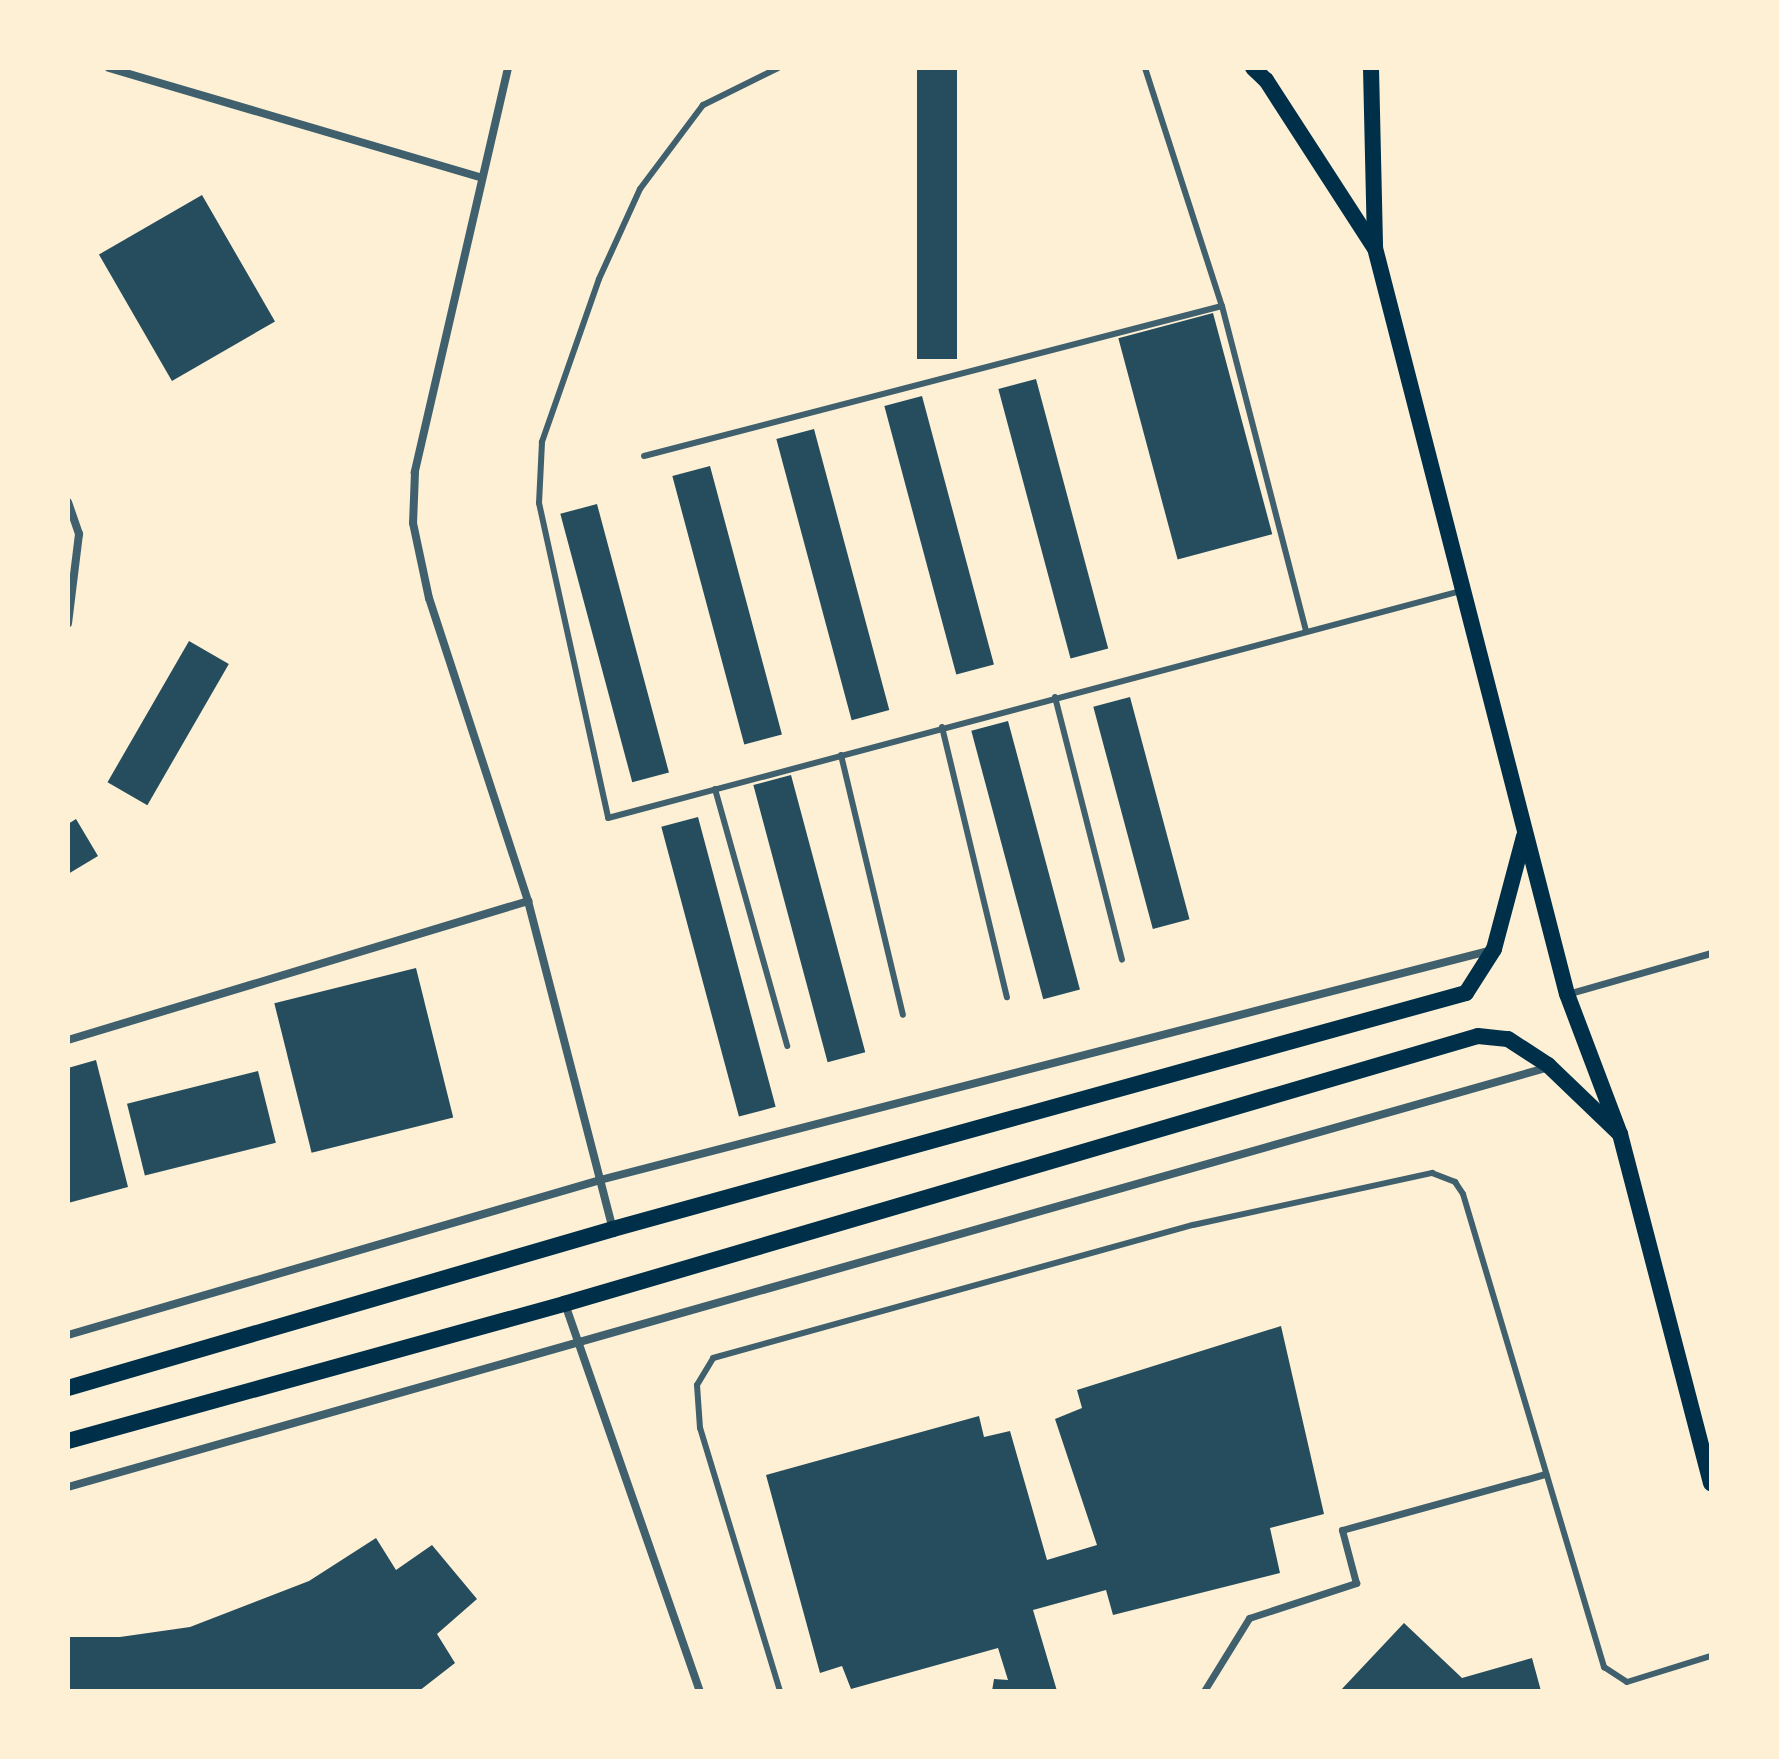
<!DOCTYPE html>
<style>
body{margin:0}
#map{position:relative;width:1779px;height:1759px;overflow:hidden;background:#fdf0d5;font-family:"DejaVu Sans",sans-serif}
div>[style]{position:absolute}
.building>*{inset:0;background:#264d5e;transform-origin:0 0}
.service>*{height:6px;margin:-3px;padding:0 3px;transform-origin:3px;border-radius:3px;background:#3f606c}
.pedestrian>*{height:7px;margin:-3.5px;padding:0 3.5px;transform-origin:3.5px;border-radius:3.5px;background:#3f606c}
.minor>*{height:8px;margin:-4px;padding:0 4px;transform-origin:4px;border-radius:4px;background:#3f606c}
.secondary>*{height:16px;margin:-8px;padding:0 8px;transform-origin:8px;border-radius:8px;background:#003049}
span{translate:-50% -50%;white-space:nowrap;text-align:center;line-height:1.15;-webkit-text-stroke:8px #fdf0d5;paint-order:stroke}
.frame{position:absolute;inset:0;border:70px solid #fdf0d5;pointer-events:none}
</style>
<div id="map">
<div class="building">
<div style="left:917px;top:68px;width:40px;height:291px"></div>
<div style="left:202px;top:195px;width:146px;height:119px;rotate:60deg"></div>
<div style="left:1213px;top:313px;width:229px;height:98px;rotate:75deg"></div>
<div style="left:1036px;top:379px;width:279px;height:39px;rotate:75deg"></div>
<div style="left:922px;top:396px;width:278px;height:39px;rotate:75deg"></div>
<div style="left:814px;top:429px;width:291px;height:39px;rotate:75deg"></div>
<div style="left:710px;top:466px;width:278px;height:39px;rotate:75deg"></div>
<div style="left:597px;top:504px;width:278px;height:38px;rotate:75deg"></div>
<div style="left:189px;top:641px;width:46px;height:163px;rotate:30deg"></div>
<div style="left:1130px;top:697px;width:230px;height:38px;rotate:75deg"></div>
<div style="left:1008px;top:721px;width:278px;height:38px;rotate:75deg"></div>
<div style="left:791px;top:775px;width:287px;height:39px;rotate:75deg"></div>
<div style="left:698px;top:817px;width:300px;height:38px;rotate:75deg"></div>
<div style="clip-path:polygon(76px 819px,98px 856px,68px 874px,68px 824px)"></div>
<div style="left:416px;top:968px;width:154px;height:146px;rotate:76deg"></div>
<div style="clip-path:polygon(96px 1060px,128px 1187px,68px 1203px,68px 1068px)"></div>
<div style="left:258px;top:1071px;width:74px;height:135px;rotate:76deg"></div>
<div style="clip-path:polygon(1281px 1326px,1324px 1514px,1270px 1528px,1280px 1573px,1113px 1615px,1106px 1590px,1033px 1610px,1057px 1691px,992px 1691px,994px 1679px,1008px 1680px,998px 1648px,851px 1689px,842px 1666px,820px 1673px,766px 1475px,979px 1416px,984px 1437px,1010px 1431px,1047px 1560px,1097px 1545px,1055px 1419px,1082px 1408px,1077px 1390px)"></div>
<div style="clip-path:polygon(376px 1538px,396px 1570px,432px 1545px,477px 1599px,437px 1634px,455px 1663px,419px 1691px,68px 1691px,68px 1637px,120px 1637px,190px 1627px,309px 1581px)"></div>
<div style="clip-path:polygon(1404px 1623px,1462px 1678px,1532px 1658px,1541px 1691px,1340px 1691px)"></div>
</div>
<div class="service">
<div style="left:778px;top:68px;width:84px;rotate:153.7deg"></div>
<div style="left:703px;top:105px;width:105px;rotate:126.9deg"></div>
<div style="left:640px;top:189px;width:99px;rotate:114.5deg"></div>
<div style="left:599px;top:279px;width:173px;rotate:109.3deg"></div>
<div style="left:542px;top:442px;width:61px;rotate:92.8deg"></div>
<div style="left:539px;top:503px;width:322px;rotate:77.6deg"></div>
<div style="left:608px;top:818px;width:883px;rotate:-14.9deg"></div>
<div style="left:1145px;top:68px;width:250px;rotate:72.1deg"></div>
<div style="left:1222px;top:306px;width:336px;rotate:75.5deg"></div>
<div style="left:644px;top:456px;width:597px;rotate:-14.55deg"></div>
<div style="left:1055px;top:697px;width:271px;rotate:75.7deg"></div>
<div style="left:942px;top:727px;width:278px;rotate:76.5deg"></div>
<div style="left:841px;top:755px;width:267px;rotate:76.6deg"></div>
<div style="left:715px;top:789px;width:267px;rotate:74.3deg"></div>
<div style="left:780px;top:1691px;width:275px;rotate:-106.9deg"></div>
<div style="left:700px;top:1428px;width:43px;rotate:-94deg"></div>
<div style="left:697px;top:1385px;width:31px;rotate:-59deg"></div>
<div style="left:713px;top:1358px;width:498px;rotate:-15.5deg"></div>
<div style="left:1193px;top:1225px;width:245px;rotate:-12.3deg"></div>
<div style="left:1432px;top:1173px;width:25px;rotate:21deg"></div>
<div style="left:1455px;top:1182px;width:14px;rotate:56deg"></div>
<div style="left:1463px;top:1194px;width:494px;rotate:73.4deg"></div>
<div style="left:1604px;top:1667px;width:27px;rotate:33deg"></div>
<div style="left:1627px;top:1682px;width:88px;rotate:-17.2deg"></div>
</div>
<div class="pedestrian">
<div style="left:1567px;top:994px;width:150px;rotate:-15.9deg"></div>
<div style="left:1204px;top:1691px;width:86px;rotate:-58.3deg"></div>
<div style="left:1249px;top:1618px;width:113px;rotate:-18.1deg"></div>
<div style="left:1356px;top:1583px;width:55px;rotate:-104.8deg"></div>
<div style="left:1342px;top:1530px;width:211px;rotate:-15.4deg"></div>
</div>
<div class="minor">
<div style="left:109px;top:68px;width:387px;rotate:16.4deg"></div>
<div style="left:508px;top:68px;width:415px;rotate:103deg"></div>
<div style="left:415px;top:472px;width:51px;rotate:92.2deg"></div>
<div style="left:413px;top:523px;width:77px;rotate:78deg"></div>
<div style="left:429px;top:598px;width:319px;rotate:71.9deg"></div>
<div style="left:528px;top:901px;width:339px;rotate:75.5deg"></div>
<div style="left:68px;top:502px;width:34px;rotate:71deg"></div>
<div style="left:79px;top:534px;width:90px;rotate:97deg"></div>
<div style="left:68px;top:1040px;width:481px;rotate:-16.8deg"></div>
<div style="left:565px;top:1304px;width:410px;rotate:70.8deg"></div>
<div style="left:68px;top:1335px;width:554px;rotate:-16.24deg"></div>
<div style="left:600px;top:1180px;width:921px;rotate:-14.46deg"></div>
<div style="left:68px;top:1487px;width:1539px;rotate:-15.83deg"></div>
</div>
<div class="secondary">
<div style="left:1253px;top:68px;width:18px;rotate:43deg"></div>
<div style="left:1266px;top:80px;width:199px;rotate:57.1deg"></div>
<div style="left:1371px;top:68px;width:180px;rotate:88.7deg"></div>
<div style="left:1375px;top:248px;width:770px;rotate:75.57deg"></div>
<div style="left:1567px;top:994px;width:150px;rotate:69.3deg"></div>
<div style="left:1620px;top:1134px;width:361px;rotate:75.4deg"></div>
<div style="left:68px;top:1388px;width:568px;rotate:-16.26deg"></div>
<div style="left:613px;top:1229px;width:885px;rotate:-15.47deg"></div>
<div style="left:1466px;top:993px;width:52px;rotate:-57.5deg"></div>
<div style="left:1494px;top:949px;width:117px;rotate:-75.1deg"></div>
<div style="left:68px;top:1441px;width:515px;rotate:-15.44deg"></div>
<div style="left:564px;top:1304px;width:952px;rotate:-16.34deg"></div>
<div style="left:1478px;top:1036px;width:30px;rotate:6deg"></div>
<div style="left:1508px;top:1039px;width:48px;rotate:33deg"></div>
<div style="left:1548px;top:1065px;width:100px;rotate:43.8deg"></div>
</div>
<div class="frame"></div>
</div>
